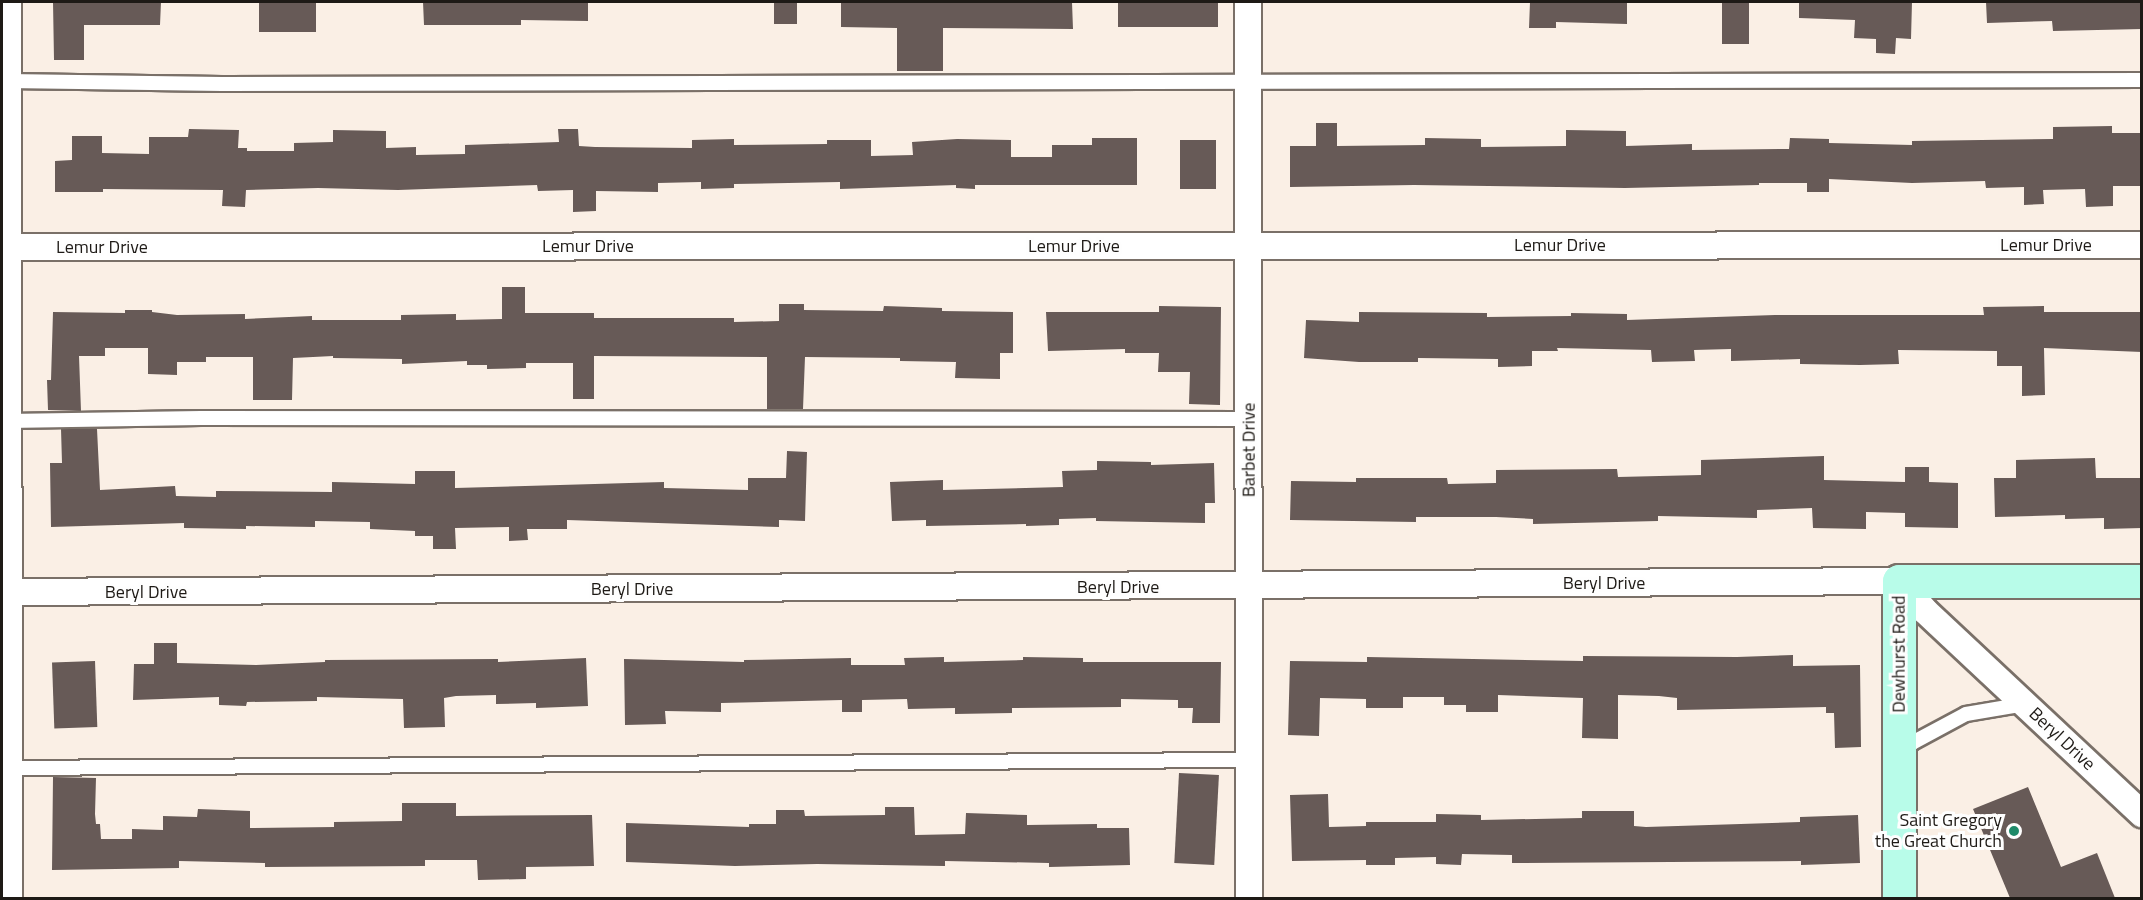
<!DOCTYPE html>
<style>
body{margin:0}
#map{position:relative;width:2143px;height:900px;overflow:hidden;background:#faefe5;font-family:"Titillium Web",sans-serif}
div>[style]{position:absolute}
.building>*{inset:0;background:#675a57;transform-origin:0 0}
.roads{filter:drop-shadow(2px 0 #7a7068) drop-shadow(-2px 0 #7a7068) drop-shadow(0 2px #7a7068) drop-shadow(0 -2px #7a7068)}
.lane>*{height:14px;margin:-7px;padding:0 7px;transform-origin:7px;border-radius:7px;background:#fff}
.street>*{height:26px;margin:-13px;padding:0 13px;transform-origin:13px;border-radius:13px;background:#fff}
.secondary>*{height:33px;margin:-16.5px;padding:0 16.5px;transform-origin:16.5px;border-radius:16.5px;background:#b8fce9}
.dots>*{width:16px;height:16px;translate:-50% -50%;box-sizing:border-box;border:3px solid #fefefe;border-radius:50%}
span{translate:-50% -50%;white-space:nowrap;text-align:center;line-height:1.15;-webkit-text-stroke:6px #fefefe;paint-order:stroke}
.street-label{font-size:18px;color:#1e1a16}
.poi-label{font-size:18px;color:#1e1a16}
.right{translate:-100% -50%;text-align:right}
.frame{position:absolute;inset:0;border:3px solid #1e1a16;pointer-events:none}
</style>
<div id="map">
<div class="building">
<div style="clip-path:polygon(53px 2px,161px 2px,160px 25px,84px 25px,84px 60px,54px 60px)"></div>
<div style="left:259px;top:2px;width:57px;height:30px"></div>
<div style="clip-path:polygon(423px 2px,588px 2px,588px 21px,521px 20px,521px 25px,424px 25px)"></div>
<div style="left:774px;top:2px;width:23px;height:22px"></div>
<div style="clip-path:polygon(841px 2px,1072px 2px,1073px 29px,943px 28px,943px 71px,897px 71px,897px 28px,841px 27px)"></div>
<div style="left:1118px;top:2px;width:100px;height:25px"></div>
<div style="clip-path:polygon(1530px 2px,1627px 2px,1627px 24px,1556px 22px,1556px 28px,1529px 28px)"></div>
<div style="left:1722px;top:2px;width:27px;height:42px"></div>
<div style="clip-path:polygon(1799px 2px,1912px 2px,1911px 39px,1896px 38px,1895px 54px,1876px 53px,1876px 39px,1854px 38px,1855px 20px,1799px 18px)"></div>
<div style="clip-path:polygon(1986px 2px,2142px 2px,2142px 29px,2053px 31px,2052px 21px,1987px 23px)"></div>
<div style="clip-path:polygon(1316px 123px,1337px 123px,1337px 146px,1425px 145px,1425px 138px,1481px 139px,1481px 147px,1566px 146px,1566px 130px,1626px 131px,1626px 146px,1692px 144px,1692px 150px,1789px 149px,1790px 138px,1829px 139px,1829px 143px,1912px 145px,1912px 141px,2053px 139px,2053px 127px,2112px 126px,2112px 133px,2142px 133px,2142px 186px,2113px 186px,2113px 206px,2086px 207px,2085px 189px,2043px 190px,2044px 204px,2024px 205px,2024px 187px,1986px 188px,1985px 181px,1912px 183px,1829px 179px,1829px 192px,1807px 192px,1807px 183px,1759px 183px,1759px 185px,1625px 188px,1414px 185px,1290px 187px,1290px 146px,1316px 146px)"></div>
<div style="clip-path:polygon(189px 129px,239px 130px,238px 148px,247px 148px,247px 151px,294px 151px,294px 143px,333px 142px,333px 130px,386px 131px,386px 148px,416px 147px,416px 155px,465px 154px,465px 145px,559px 142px,558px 129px,578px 129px,579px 146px,595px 147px,692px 148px,692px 140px,734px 139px,734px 145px,827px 144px,827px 140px,871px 140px,871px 156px,913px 155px,912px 142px,957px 139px,1011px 140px,1011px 157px,1052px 157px,1052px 145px,1092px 145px,1092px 138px,1137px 138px,1137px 185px,975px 185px,975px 189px,956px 188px,956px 185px,840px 189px,840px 182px,734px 184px,734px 188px,701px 189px,701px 182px,658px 183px,658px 192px,596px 191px,596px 211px,573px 212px,573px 190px,538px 191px,537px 185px,398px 190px,318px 188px,246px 190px,245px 207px,222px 206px,223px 190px,103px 189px,103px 192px,55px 192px,55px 161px,72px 160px,72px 136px,102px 136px,102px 153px,149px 154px,149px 137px,188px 137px)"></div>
<div style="left:1180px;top:140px;width:36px;height:49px"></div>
<div style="clip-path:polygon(502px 287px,525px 287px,525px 313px,594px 313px,594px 318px,734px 318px,734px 322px,779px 321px,779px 304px,804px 304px,804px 310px,883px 311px,884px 306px,942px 308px,942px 311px,1013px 312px,1013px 353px,1000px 353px,1000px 379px,955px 378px,956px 362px,900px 361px,900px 358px,805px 357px,803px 409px,767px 409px,767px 357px,594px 356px,594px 399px,573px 399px,573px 363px,526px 363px,526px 368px,487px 369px,487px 365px,467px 365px,467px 361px,402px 364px,402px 359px,333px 358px,333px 356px,293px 358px,292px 400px,253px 400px,253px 357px,206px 357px,206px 362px,177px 362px,177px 375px,148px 374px,148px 348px,105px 348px,105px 356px,79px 356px,81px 411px,48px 410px,47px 380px,51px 380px,53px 312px,125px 313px,125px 310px,152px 310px,152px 312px,177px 315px,245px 314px,245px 319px,312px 316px,312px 320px,401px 320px,401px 315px,456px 314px,456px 320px,502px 319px)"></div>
<div style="clip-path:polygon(1159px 306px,1221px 307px,1220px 405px,1189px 404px,1190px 372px,1158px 372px,1159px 353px,1125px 353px,1125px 349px,1048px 351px,1046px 312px,1159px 312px)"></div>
<div style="clip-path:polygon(2044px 306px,2044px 312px,2142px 312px,2142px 352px,2044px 348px,2045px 395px,2022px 396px,2022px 366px,1997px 366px,1997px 351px,1898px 350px,1899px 364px,1860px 365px,1800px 364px,1800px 359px,1731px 361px,1731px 349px,1694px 350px,1695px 361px,1652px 362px,1651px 350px,1557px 348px,1558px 351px,1532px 351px,1532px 366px,1498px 367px,1498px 359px,1418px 358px,1418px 362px,1359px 362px,1304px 358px,1306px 320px,1359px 322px,1359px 312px,1487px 313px,1487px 317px,1571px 316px,1571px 313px,1627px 314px,1627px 320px,1775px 315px,1984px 315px,1983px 307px)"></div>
<div style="clip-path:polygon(61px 429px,97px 429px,100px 490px,175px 486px,176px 496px,216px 497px,216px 491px,332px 492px,332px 482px,415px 484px,415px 471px,455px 471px,455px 488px,664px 482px,664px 488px,748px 490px,748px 478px,786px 478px,787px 451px,807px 452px,805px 521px,779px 520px,779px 527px,567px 520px,567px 529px,527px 529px,528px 540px,509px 541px,509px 527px,455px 528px,456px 549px,433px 549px,433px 536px,415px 536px,415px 531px,370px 529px,370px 522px,315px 521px,315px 527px,246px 526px,246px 529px,184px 528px,184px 523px,51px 527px,50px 463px,62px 463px)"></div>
<div style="clip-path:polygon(1824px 456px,1824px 480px,1905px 482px,1905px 467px,1929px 467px,1929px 482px,1958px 483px,1958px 528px,1905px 527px,1905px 513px,1866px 512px,1866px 529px,1813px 528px,1812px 508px,1757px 510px,1757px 518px,1658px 516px,1658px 521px,1533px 524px,1533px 519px,1496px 517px,1416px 517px,1416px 522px,1290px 520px,1291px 481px,1356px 482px,1356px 478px,1447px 478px,1448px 484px,1496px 483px,1496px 470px,1617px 469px,1618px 477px,1701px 475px,1701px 460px)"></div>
<div style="clip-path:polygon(2095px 458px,2096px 478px,2142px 478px,2142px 528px,2104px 529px,2104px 518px,2065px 519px,2065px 515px,1995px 517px,1994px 478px,2016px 478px,2016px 460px)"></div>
<div style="clip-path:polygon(1097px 461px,1151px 462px,1151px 465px,1214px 463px,1215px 503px,1205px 503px,1205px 523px,1096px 521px,1096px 518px,1059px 519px,1059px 525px,1026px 526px,1026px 524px,926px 526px,926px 520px,892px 521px,890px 482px,943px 480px,943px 490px,1063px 487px,1062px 471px,1097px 470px)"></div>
<div style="clip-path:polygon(154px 643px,177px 643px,177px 663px,256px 665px,325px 662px,325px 660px,498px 659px,498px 662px,586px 658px,588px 706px,536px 708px,536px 703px,496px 704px,496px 695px,456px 696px,444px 698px,445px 727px,404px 728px,403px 699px,317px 697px,317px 701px,247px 702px,246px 706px,219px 705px,219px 697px,133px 700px,134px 664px,154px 664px)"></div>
<div style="clip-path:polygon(1793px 655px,1793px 666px,1860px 665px,1861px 747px,1835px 748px,1834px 713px,1826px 713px,1826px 707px,1677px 710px,1677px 698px,1659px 696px,1618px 695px,1618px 739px,1582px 738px,1583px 698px,1498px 695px,1498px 712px,1466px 712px,1466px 705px,1444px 705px,1444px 697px,1403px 697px,1403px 708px,1366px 708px,1366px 699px,1320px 698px,1319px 736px,1288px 735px,1290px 661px,1367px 662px,1367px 657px,1583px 661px,1583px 656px,1737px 657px)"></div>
<div style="clip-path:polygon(944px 657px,944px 662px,1023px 660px,1023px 657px,1083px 658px,1083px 662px,1221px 662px,1220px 723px,1192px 723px,1193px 708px,1178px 708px,1178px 700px,1121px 699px,1121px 707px,1012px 708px,1012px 713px,955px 714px,955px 708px,908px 709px,907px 699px,862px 700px,862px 712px,842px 712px,842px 700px,721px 703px,721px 712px,665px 711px,666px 724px,625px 725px,624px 659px,744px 662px,744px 660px,851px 658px,851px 665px,905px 665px,904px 658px)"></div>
<div style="left:95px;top:661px;width:66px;height:43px;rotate:88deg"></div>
<div style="left:1179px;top:773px;width:40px;height:90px;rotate:3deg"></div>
<div style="clip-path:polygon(53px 777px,96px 778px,95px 814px,96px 824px,100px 824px,101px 839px,132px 839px,132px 829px,163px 830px,163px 816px,197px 817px,198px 809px,250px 811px,250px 828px,334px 827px,334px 822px,402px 821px,402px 803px,456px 803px,456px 816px,592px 815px,594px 866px,526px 867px,526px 879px,478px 880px,477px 860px,425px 860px,425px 866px,265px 867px,265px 863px,179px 861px,179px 868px,52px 870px)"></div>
<div style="clip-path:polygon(2028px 787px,2061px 867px,2097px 853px,2115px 898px,2010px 898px,1973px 809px)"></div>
<div style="clip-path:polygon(1328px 794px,1329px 827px,1366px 826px,1366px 822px,1436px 822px,1436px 814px,1481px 815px,1481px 820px,1582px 818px,1582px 811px,1634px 811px,1634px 826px,1646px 827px,1800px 822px,1800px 817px,1858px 815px,1860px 863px,1801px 865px,1801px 861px,1512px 863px,1512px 855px,1462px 854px,1461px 865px,1436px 864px,1436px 857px,1395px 858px,1395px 865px,1366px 865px,1366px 860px,1292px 861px,1290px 795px)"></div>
<div style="clip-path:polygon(885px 807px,914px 807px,915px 835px,965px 834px,966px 813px,1027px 815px,1027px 825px,1097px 824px,1097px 828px,1129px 828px,1130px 865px,1049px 867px,1049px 863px,945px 861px,945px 866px,817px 864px,735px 866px,626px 862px,626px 823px,749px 827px,749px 824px,776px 824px,776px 810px,804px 810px,805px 816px,885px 815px)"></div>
</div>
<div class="roads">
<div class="lane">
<div style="left:7px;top:81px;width:215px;rotate:0.8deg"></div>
<div style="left:222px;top:84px;width:1920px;rotate:-0.12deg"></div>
<div style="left:7px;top:421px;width:194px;rotate:-0.9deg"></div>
<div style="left:201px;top:418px;width:1048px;rotate:0.05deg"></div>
<div style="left:1904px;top:752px;width:12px;rotate:-48deg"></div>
<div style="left:1912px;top:743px;width:61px;rotate:-28.2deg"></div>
<div style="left:1966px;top:714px;width:60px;rotate:-9.6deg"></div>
<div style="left:4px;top:768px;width:1245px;rotate:-0.37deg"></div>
</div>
<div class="street">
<div style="left:8px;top:2px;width:896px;rotate:89.94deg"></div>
<div style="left:1248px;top:2px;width:896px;rotate:89.94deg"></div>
<div style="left:6px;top:247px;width:2136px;rotate:-0.05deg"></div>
<div style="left:2px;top:592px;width:1897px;rotate:-0.33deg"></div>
<div style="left:1899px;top:581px;width:38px;rotate:49deg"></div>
<div style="left:1924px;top:610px;width:299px;rotate:43.1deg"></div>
</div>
<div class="secondary">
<div style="left:1899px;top:898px;width:317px;rotate:-90deg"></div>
<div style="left:1899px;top:581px;width:243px"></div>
</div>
</div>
<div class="dots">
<div style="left:2014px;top:831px;background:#1e8a69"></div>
</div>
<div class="street-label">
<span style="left:1560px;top:245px">Lemur Drive</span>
<span style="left:2046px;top:245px">Lemur Drive</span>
<span style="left:588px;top:246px">Lemur Drive</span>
<span style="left:1074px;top:246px">Lemur Drive</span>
<span style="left:102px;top:247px">Lemur Drive</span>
<span style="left:1249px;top:450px;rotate:-90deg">Barbet Drive</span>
<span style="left:1604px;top:583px">Beryl Drive</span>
<span style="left:1118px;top:587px">Beryl Drive</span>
<span style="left:632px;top:589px">Beryl Drive</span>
<span style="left:146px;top:592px">Beryl Drive</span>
<span style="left:1899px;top:654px;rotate:-90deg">Dewhurst Road</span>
<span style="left:2062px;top:739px;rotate:43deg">Beryl Drive</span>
</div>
<div class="poi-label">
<span class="right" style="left:2002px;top:831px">Saint Gregory<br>the Great Church</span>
</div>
<div class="frame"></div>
</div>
